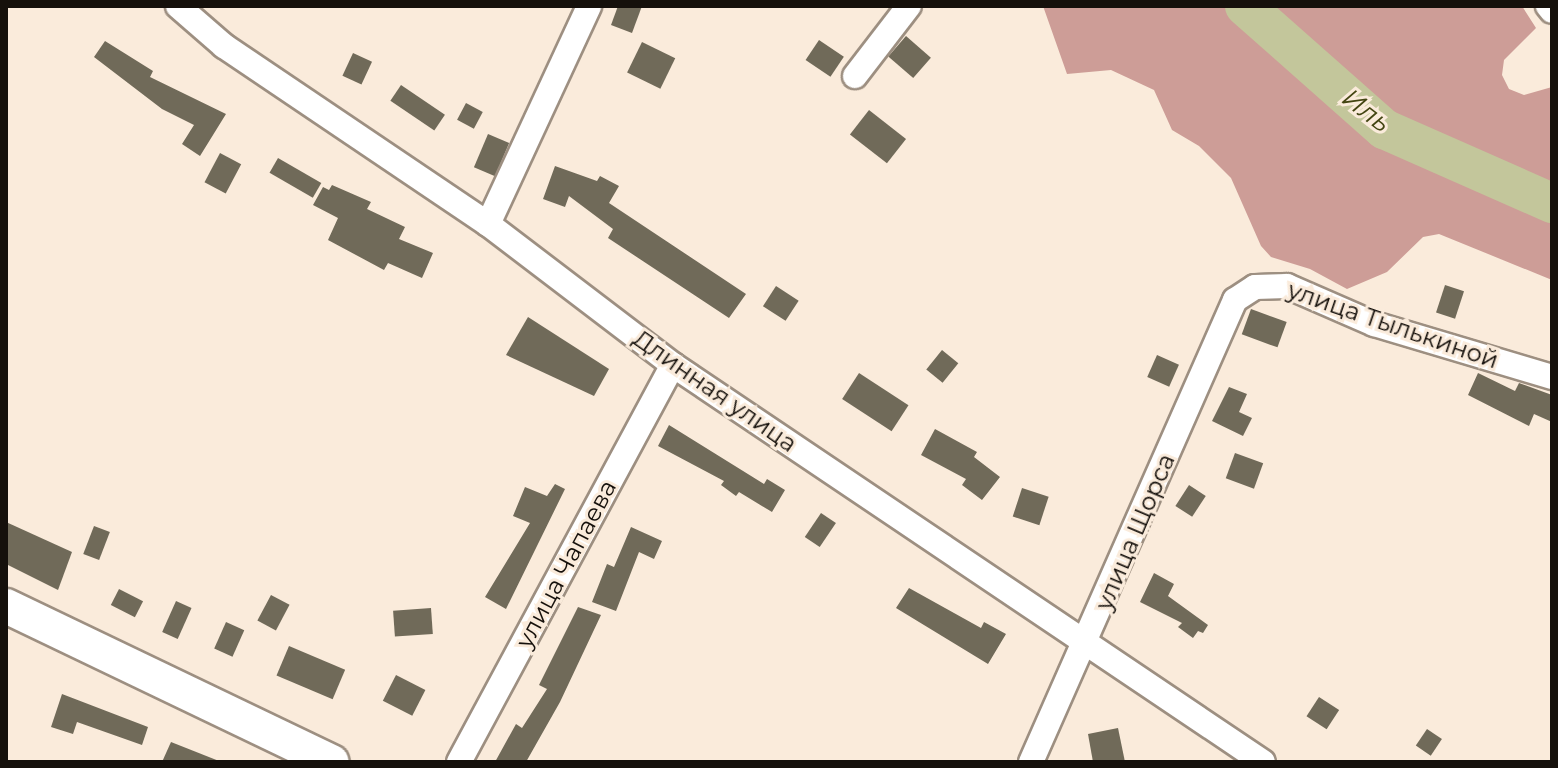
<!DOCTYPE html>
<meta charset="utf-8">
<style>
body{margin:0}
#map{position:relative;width:1558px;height:768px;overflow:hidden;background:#faebdb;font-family:Montserrat,sans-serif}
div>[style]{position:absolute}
.forest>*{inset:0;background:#cd9d97}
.river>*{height:40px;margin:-20px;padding:0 20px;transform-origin:20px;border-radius:20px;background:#c3c69b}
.building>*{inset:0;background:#706a59;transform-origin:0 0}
.roads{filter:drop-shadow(2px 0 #9d8f81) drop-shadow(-2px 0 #9d8f81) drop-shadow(0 2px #9d8f81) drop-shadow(0 -2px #9d8f81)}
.street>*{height:24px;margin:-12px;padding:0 12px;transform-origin:12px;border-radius:12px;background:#fff}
.secondary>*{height:34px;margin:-17px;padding:0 17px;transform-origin:17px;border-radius:17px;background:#fff}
span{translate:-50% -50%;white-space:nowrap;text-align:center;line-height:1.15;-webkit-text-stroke:6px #faebdb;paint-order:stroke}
.street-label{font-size:24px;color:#15100b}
.water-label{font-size:26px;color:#434512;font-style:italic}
.frame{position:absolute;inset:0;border:8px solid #15100b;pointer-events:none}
</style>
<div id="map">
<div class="forest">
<div style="clip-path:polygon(1043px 6px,1522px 6px,1536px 28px,1504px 60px,1502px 75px,1509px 89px,1524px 95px,1552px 87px,1552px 280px,1439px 234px,1423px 237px,1387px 272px,1347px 289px,1310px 269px,1271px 257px,1261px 246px,1231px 178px,1199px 146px,1172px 130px,1154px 90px,1111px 70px,1067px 74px)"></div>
</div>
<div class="river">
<div style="left:1245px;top:6px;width:186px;rotate:41.5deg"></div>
<div style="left:1384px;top:129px;width:184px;rotate:23.8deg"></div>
</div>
<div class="building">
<div style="clip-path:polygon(618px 6px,642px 6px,632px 33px,611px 25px)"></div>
<div style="left:906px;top:36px;width:33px;height:27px;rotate:41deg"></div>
<div style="left:819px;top:40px;width:30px;height:24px;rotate:34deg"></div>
<div style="clip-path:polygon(105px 41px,153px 71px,150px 77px,226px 114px,200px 156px,182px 144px,194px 125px,162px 109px,94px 57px)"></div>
<div style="left:642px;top:42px;width:37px;height:34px;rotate:26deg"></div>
<div style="left:353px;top:53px;width:21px;height:25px;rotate:25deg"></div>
<div style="left:401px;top:85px;width:53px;height:19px;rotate:34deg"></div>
<div style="left:466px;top:103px;width:19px;height:19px;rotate:28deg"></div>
<div style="left:869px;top:110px;width:47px;height:31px;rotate:38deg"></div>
<div style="left:488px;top:134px;width:23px;height:36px;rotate:23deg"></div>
<div style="left:220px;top:153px;width:24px;height:33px;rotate:28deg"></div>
<div style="left:278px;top:158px;width:50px;height:17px;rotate:30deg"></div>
<div style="clip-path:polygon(555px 166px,597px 181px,600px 176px,619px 186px,609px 203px,746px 294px,729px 318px,608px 238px,613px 229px,569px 196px,565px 207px,543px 199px)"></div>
<div style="clip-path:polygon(332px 185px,371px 202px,367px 209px,405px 227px,399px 239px,433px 253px,422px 278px,388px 263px,384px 270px,328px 240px,338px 218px,313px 205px,323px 187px,329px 190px)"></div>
<div style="left:1445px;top:285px;width:20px;height:29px;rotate:18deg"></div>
<div style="left:776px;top:286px;width:27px;height:24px;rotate:33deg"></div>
<div style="left:1251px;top:309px;width:38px;height:27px;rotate:20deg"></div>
<div style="clip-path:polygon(528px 317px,609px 369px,594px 396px,506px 355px)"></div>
<div style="left:942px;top:350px;width:21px;height:25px;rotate:39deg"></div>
<div style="left:1157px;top:355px;width:24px;height:24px;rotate:24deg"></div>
<div style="left:859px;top:373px;width:59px;height:31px;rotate:33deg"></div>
<div style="clip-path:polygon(1478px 373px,1515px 391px,1519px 383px,1552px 395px,1552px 422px,1534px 414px,1529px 426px,1468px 395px)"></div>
<div style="clip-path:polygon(1229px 387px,1247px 394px,1239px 412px,1252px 418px,1243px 436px,1212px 421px)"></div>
<div style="clip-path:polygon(669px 425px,764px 484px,767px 479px,785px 490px,772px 512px,739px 492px,736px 496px,721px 485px,724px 481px,658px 446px)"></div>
<div style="clip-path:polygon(935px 429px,977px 452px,974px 457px,1000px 477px,982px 500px,962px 485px,966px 479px,921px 455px)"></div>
<div style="left:1235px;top:453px;width:30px;height:27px;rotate:20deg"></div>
<div style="clip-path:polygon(555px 484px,565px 489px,506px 609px,485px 597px,530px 523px,513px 516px,525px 487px,547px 496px)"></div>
<div style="left:1189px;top:485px;width:20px;height:25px;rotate:33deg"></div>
<div style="left:1022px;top:488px;width:28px;height:30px;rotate:18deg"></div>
<div style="left:821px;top:513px;width:18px;height:29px;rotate:34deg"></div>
<div style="clip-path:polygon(6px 522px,72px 552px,58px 590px,6px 564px)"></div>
<div style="left:94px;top:526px;width:17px;height:30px;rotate:21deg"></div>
<div style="clip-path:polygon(631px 527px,662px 541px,654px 559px,639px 552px,616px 611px,592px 602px,607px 564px,614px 567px)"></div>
<div style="clip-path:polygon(1154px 573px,1174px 584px,1168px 596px,1208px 625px,1203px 633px,1198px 631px,1193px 638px,1178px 627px,1182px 623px,1140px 602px)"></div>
<div style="clip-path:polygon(909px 588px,981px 628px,984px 622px,1006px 634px,988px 664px,896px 608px)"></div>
<div style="left:119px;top:589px;width:27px;height:18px;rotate:27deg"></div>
<div style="left:271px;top:595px;width:21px;height:29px;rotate:28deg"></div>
<div style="left:176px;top:601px;width:17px;height:34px;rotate:24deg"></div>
<div style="clip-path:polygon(578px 607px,601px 615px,560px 702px,526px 762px,495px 762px,516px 724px,522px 728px,547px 689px,539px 685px)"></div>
<div style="left:431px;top:608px;width:26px;height:38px;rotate:86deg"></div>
<div style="left:226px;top:622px;width:20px;height:29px;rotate:24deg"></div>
<div style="left:289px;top:646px;width:61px;height:32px;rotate:23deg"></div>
<div style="left:396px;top:675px;width:33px;height:29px;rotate:27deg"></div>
<div style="clip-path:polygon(62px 694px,148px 727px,142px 745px,77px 722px,73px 734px,51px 727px)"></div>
<div style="left:1319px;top:697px;width:24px;height:23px;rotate:33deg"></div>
<div style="clip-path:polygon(1118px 728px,1125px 762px,1093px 762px,1088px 734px)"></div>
<div style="left:1427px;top:729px;width:18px;height:20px;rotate:34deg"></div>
<div style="clip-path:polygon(171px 742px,219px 761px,219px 762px,162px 762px)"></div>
</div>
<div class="roads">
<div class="street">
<div style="left:178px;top:6px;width:61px;rotate:41deg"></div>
<div style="left:224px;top:46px;width:318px;rotate:34deg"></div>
<div style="left:488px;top:224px;width:233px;rotate:37.3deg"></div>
<div style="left:673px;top:365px;width:711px;rotate:33.94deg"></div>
<div style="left:1548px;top:6px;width:6px;rotate:51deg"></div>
<div style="left:855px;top:76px;width:88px;rotate:-52.4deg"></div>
<div style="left:488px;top:224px;width:240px;rotate:-65.1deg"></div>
<div style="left:459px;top:762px;width:451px;rotate:-61.7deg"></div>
<div style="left:1031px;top:762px;width:505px;rotate:-66.18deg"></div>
<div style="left:1235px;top:300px;width:24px;rotate:-33deg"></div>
<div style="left:1255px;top:287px;width:32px;rotate:-2deg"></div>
<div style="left:1287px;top:286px;width:95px;rotate:23.6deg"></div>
<div style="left:1374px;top:324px;width:186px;rotate:16.6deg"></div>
</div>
<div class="secondary">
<div style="left:6px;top:606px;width:361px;rotate:25.6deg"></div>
</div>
</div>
<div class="street-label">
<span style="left:1393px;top:325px;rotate:19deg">улица Тылькиной</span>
<span style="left:715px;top:391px;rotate:35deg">Длинная улица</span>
<span style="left:1135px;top:532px;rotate:-67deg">улица Щорса</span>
<span style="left:566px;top:564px;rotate:-62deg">улица Чапаева</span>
</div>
<div class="water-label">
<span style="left:1366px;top:111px;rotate:38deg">Иль</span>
</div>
<div class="frame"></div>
</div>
